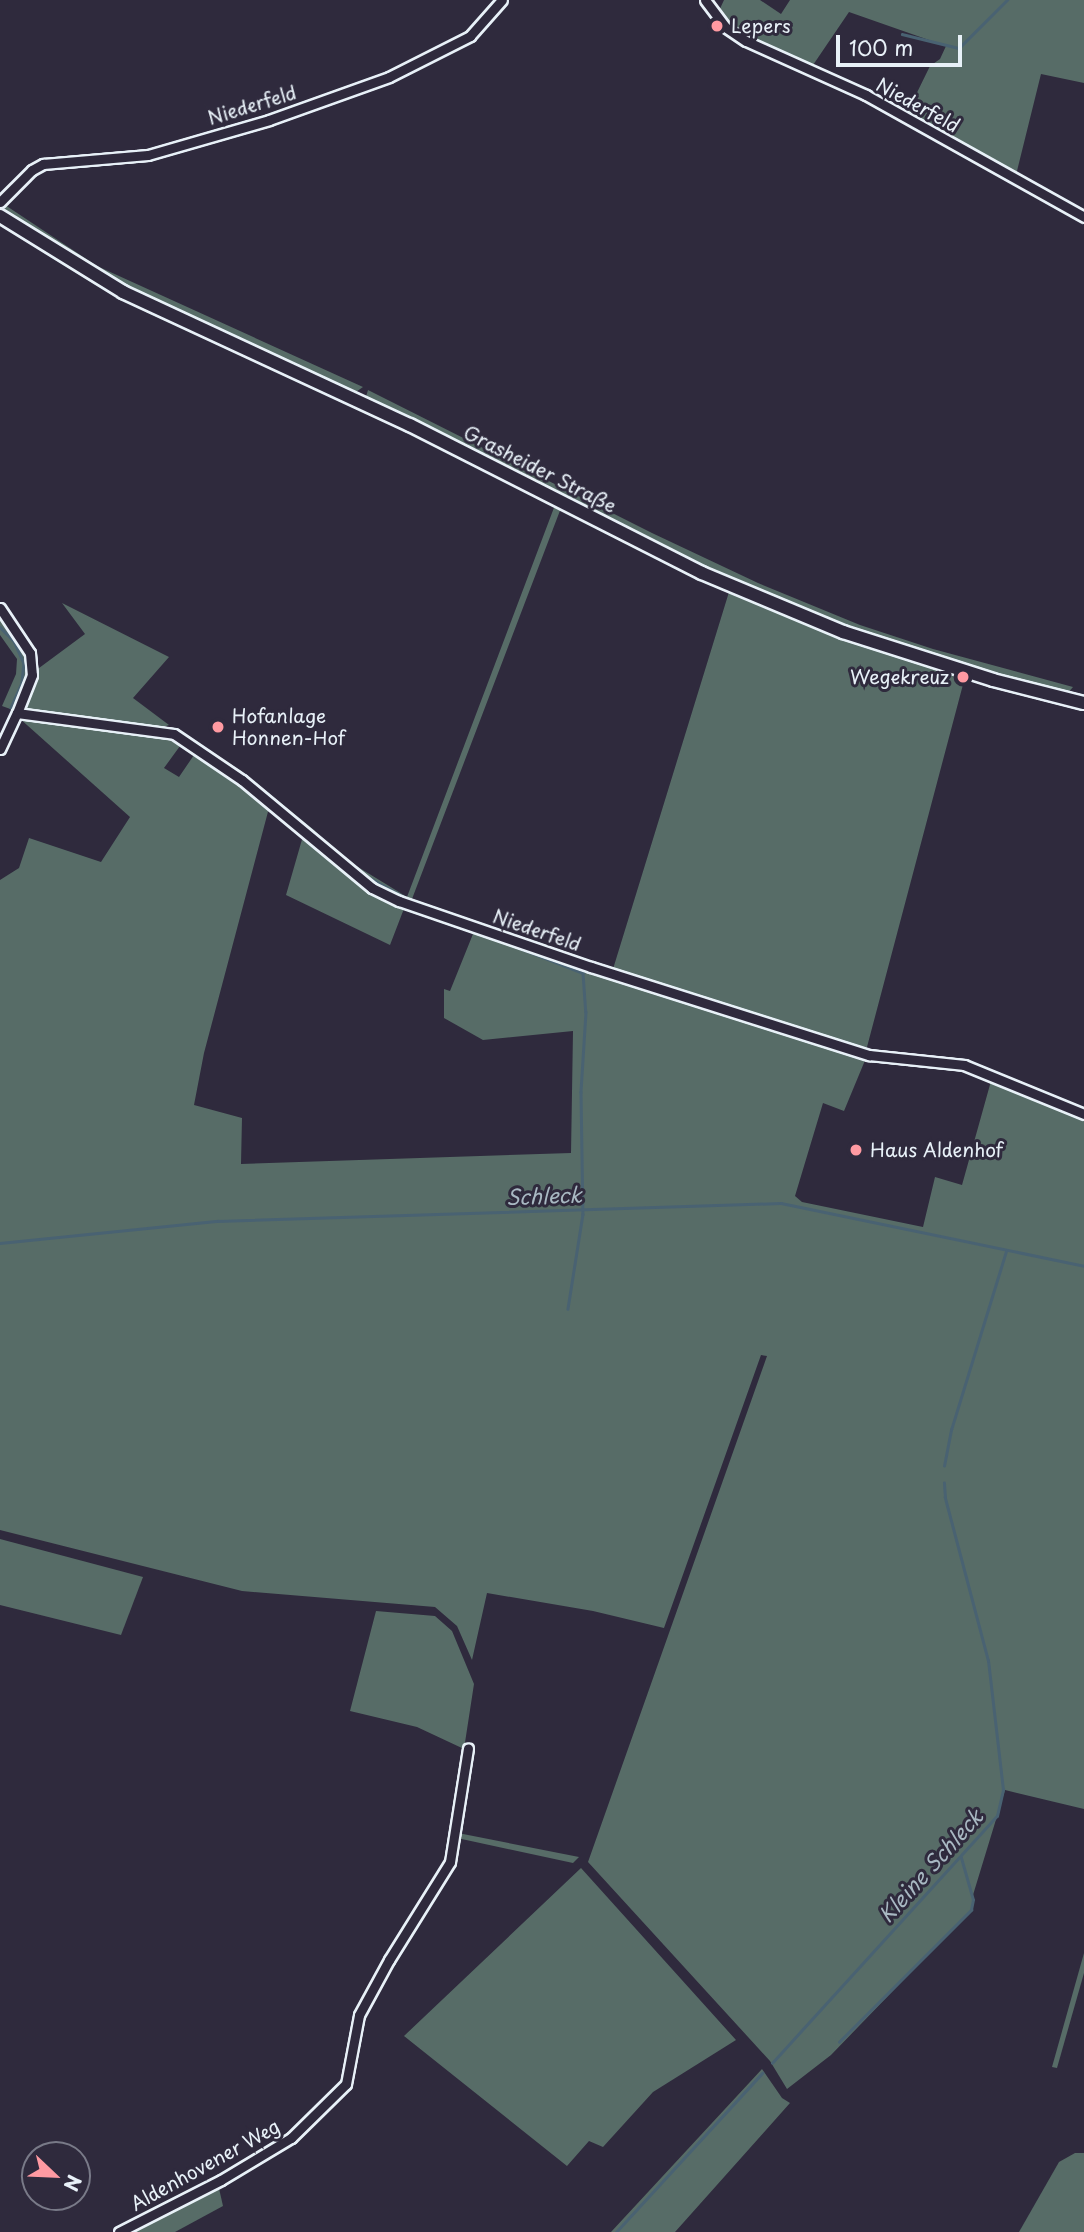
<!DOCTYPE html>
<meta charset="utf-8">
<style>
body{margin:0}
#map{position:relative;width:1084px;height:2232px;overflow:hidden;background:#2f2a3d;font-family:"Playpen Sans",sans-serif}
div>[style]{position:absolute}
.green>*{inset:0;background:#576c67}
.stream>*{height:2.5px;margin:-1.25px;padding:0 1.25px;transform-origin:1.25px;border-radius:1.25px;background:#496272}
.roads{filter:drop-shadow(2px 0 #e8f1f8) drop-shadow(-2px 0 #e8f1f8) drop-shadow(0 2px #e8f1f8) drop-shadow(0 -2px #e8f1f8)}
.street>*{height:9px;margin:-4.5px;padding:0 4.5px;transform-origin:4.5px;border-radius:4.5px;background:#2f2a3d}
.secondary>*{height:12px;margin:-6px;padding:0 6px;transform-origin:6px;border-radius:6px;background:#2f2a3d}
.dots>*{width:19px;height:19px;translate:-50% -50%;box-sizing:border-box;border:4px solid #2f2a3d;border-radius:50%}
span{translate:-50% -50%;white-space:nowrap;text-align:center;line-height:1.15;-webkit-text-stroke:6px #2f2a3d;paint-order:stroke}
.poi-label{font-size:19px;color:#e8f1f8}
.left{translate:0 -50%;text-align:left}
.right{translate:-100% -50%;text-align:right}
.street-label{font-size:19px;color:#e8f1f8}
.water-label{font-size:21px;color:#a8b8c2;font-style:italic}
.north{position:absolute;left:21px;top:2141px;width:70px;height:70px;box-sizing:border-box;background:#2f2a3d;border:2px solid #797a88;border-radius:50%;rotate:113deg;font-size:19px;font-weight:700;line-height:28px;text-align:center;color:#e8f1f8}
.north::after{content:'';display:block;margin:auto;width:24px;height:32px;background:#ff9aa2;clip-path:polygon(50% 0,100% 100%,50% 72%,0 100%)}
.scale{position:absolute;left:836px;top:35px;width:126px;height:32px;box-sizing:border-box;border:4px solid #e8f1f8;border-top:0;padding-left:9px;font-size:21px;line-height:24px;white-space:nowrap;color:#e8f1f8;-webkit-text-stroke:5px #2f2a3d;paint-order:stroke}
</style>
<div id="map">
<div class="green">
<div style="clip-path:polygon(724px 0,760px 0,781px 14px,790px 0,1084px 0,1084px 83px,1041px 74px,1016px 175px,906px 115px,930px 66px,940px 59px,946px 46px,849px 12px,811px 68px,735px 32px,718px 13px)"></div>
<div style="clip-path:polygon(2px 203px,97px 266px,363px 387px,353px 394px,151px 303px,1px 214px)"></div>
<div style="clip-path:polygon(0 220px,76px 269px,357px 407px,146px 312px,94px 284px,0 225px)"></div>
<div style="clip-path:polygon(368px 390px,652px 533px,758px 583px,860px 625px,933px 649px,1073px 687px,1067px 694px,916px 654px,716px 576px,365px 400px)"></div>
<div style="clip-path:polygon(364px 406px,675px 563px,965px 677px,867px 1047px,848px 1045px,613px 969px,729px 592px,561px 508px,412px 899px,407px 897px,406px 901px,373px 884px,217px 761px,220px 758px,240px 770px,314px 830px,340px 856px,407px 897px,555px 505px,361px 409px)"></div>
<div style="clip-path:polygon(62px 603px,169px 657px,133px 698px,169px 725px,160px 728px,21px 709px,35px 671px,85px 634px)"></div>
<div style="clip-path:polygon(0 614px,28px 655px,28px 673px,13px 710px,2px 706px,16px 674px,17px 659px,0 635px)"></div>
<div style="clip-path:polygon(18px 717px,165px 737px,180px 746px,164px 768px,179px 777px,194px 755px,269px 808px,204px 1053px,194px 1105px,242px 1118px,241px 1164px,571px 1153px,573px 1031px,483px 1040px,444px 1018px,444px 989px,450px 991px,475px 929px,580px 969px,581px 967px,866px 1058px,844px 1111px,823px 1103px,795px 1196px,802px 1202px,923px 1227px,935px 1177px,962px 1185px,991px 1081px,1084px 1119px,1084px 1809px,1005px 1790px,973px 1895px,972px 1909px,831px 2055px,787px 2089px,770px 2061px,588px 1862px,767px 1356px,761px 1355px,664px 1628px,593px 1611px,487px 1593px,472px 1660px,457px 1626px,435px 1607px,242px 1591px,0 1530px,0 880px,19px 868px,29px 838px,101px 862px,130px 817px)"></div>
<div style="clip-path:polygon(303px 836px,370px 889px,405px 906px,390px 945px,286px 895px)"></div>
<div style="clip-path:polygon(0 1539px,143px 1577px,121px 1635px,0 1605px)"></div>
<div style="clip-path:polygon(376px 1611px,435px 1616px,452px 1631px,474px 1684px,464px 1749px,417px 1727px,350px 1711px)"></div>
<div style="clip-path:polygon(458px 1833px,579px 1857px,573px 1863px,457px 1838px)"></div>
<div style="clip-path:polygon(581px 1868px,736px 2040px,653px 2092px,603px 2147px,589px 2141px,567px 2166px,404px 2036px)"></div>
<div style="clip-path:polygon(1084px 1953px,1084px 1973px,1057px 2068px,1052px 2067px)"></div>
<div style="clip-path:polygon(762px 2069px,782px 2098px,790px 2103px,675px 2232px,611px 2232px)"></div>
<div style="clip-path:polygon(1075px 2153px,1084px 2153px,1084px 2232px,1019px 2232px,1059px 2162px)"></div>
<div style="clip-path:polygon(218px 2184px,223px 2206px,175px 2232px,128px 2232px)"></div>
</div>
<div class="stream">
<div style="left:902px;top:34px;width:59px;rotate:13.8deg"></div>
<div style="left:959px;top:48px;width:68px;rotate:-45deg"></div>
<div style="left:0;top:627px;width:20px;rotate:45deg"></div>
<div style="left:14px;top:641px;width:24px;rotate:66deg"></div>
<div style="left:24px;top:663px;width:20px;rotate:96deg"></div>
<div style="left:22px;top:683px;width:27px;rotate:114deg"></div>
<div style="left:229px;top:766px;width:122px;rotate:39deg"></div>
<div style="left:359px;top:872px;width:54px;rotate:29deg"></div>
<div style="left:499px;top:940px;width:90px;rotate:21.4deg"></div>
<div style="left:583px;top:973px;width:39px;rotate:86deg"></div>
<div style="left:586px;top:1012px;width:80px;rotate:93.6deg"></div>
<div style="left:581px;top:1092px;width:122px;rotate:89.1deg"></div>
<div style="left:583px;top:1214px;width:96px;rotate:99deg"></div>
<div style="left:0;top:1243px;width:219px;rotate:-5.8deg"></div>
<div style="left:218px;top:1221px;width:563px;rotate:-1.83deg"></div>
<div style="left:781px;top:1203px;width:309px;rotate:11.7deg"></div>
<div style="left:944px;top:1466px;width:37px;rotate:-79deg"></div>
<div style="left:951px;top:1430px;width:187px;rotate:-72.9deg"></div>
<div style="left:839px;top:2042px;width:187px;rotate:-45deg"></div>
<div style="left:971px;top:1910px;width:10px;rotate:-79deg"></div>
<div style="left:973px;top:1900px;width:44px;rotate:-105.9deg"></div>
<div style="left:772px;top:2063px;width:334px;rotate:-47.7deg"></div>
<div style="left:997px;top:1816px;width:27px;rotate:-77deg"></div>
<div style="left:1003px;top:1790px;width:130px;rotate:-96.6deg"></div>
<div style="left:988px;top:1661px;width:169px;rotate:-104.8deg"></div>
<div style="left:945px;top:1498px;width:15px;rotate:-94deg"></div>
<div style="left:616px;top:2232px;width:216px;rotate:-47.4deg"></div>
</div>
<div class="roads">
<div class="street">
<div style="left:705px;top:0;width:34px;rotate:53deg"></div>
<div style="left:725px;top:27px;width:25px;rotate:34deg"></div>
<div style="left:746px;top:41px;width:132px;rotate:24.2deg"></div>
<div style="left:866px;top:95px;width:250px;rotate:29.2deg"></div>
<div style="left:0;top:202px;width:45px;rotate:-45deg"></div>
<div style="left:32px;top:170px;width:13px;rotate:-29deg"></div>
<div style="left:43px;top:164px;width:105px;rotate:-4.9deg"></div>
<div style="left:148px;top:155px;width:126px;rotate:-16.1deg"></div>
<div style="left:269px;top:120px;width:127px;rotate:-19.7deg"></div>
<div style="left:389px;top:77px;width:91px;rotate:-26.8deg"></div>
<div style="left:470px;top:36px;width:48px;rotate:-48.4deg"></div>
<div style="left:0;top:608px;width:54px;rotate:56.3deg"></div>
<div style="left:30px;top:653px;width:22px;rotate:85deg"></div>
<div style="left:32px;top:675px;width:41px;rotate:111.5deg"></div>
<div style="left:0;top:749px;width:40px;rotate:-65deg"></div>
<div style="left:17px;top:713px;width:158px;rotate:7.6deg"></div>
<div style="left:174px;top:734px;width:82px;rotate:34.1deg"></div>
<div style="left:242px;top:780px;width:169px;rotate:39.7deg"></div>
<div style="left:372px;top:888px;width:30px;rotate:26deg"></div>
<div style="left:399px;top:901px;width:203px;rotate:19deg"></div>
<div style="left:591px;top:967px;width:292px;rotate:17.6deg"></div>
<div style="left:869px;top:1055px;width:96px;rotate:6deg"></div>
<div style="left:964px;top:1065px;width:130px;rotate:22.2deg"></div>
<div style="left:119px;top:2232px;width:114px;rotate:-27deg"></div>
<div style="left:221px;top:2180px;width:82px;rotate:-31deg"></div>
<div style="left:291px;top:2138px;width:77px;rotate:-44.5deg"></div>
<div style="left:346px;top:2084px;width:70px;rotate:-79.3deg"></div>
<div style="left:359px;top:2015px;width:63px;rotate:-61.4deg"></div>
<div style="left:389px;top:1960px;width:115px;rotate:-58.1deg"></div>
<div style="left:450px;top:1862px;width:115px;rotate:-81deg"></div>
</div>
<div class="secondary">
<div style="left:0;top:216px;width:145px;rotate:31.7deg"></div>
<div style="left:123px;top:292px;width:316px;rotate:24.9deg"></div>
<div style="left:410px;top:425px;width:327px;rotate:26.9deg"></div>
<div style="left:702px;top:573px;width:153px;rotate:22.7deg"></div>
<div style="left:843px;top:632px;width:157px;rotate:17.7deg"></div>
<div style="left:993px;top:680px;width:94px;rotate:14.2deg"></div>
</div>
</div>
<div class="dots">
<div style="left:717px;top:26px;background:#ff9aa2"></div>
<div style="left:963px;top:677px;background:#ff9aa2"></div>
<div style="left:218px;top:727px;background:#ff9aa2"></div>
<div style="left:856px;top:1150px;background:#ff9aa2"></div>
</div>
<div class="poi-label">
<span class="left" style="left:731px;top:26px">Lepers</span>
<span class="right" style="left:949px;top:677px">Wegekreuz</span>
<span class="left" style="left:232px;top:727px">Hofanlage<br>Honnen-Hof</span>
<span class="left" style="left:870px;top:1150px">Haus Aldenhof</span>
</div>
<div class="street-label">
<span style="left:252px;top:105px;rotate:-17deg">Niederfeld</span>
<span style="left:918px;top:105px;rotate:29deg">Niederfeld</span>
<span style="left:540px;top:469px;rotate:27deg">Grasheider Straße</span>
<span style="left:537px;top:930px;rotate:19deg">Niederfeld</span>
<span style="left:205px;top:2165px;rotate:-29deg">Aldenhovener Weg</span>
</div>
<div class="water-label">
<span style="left:544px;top:1195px;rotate:-2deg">Schleck</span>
<span style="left:930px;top:1865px;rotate:-48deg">Kleine Schleck</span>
</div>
<div class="north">N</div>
<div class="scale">100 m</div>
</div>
